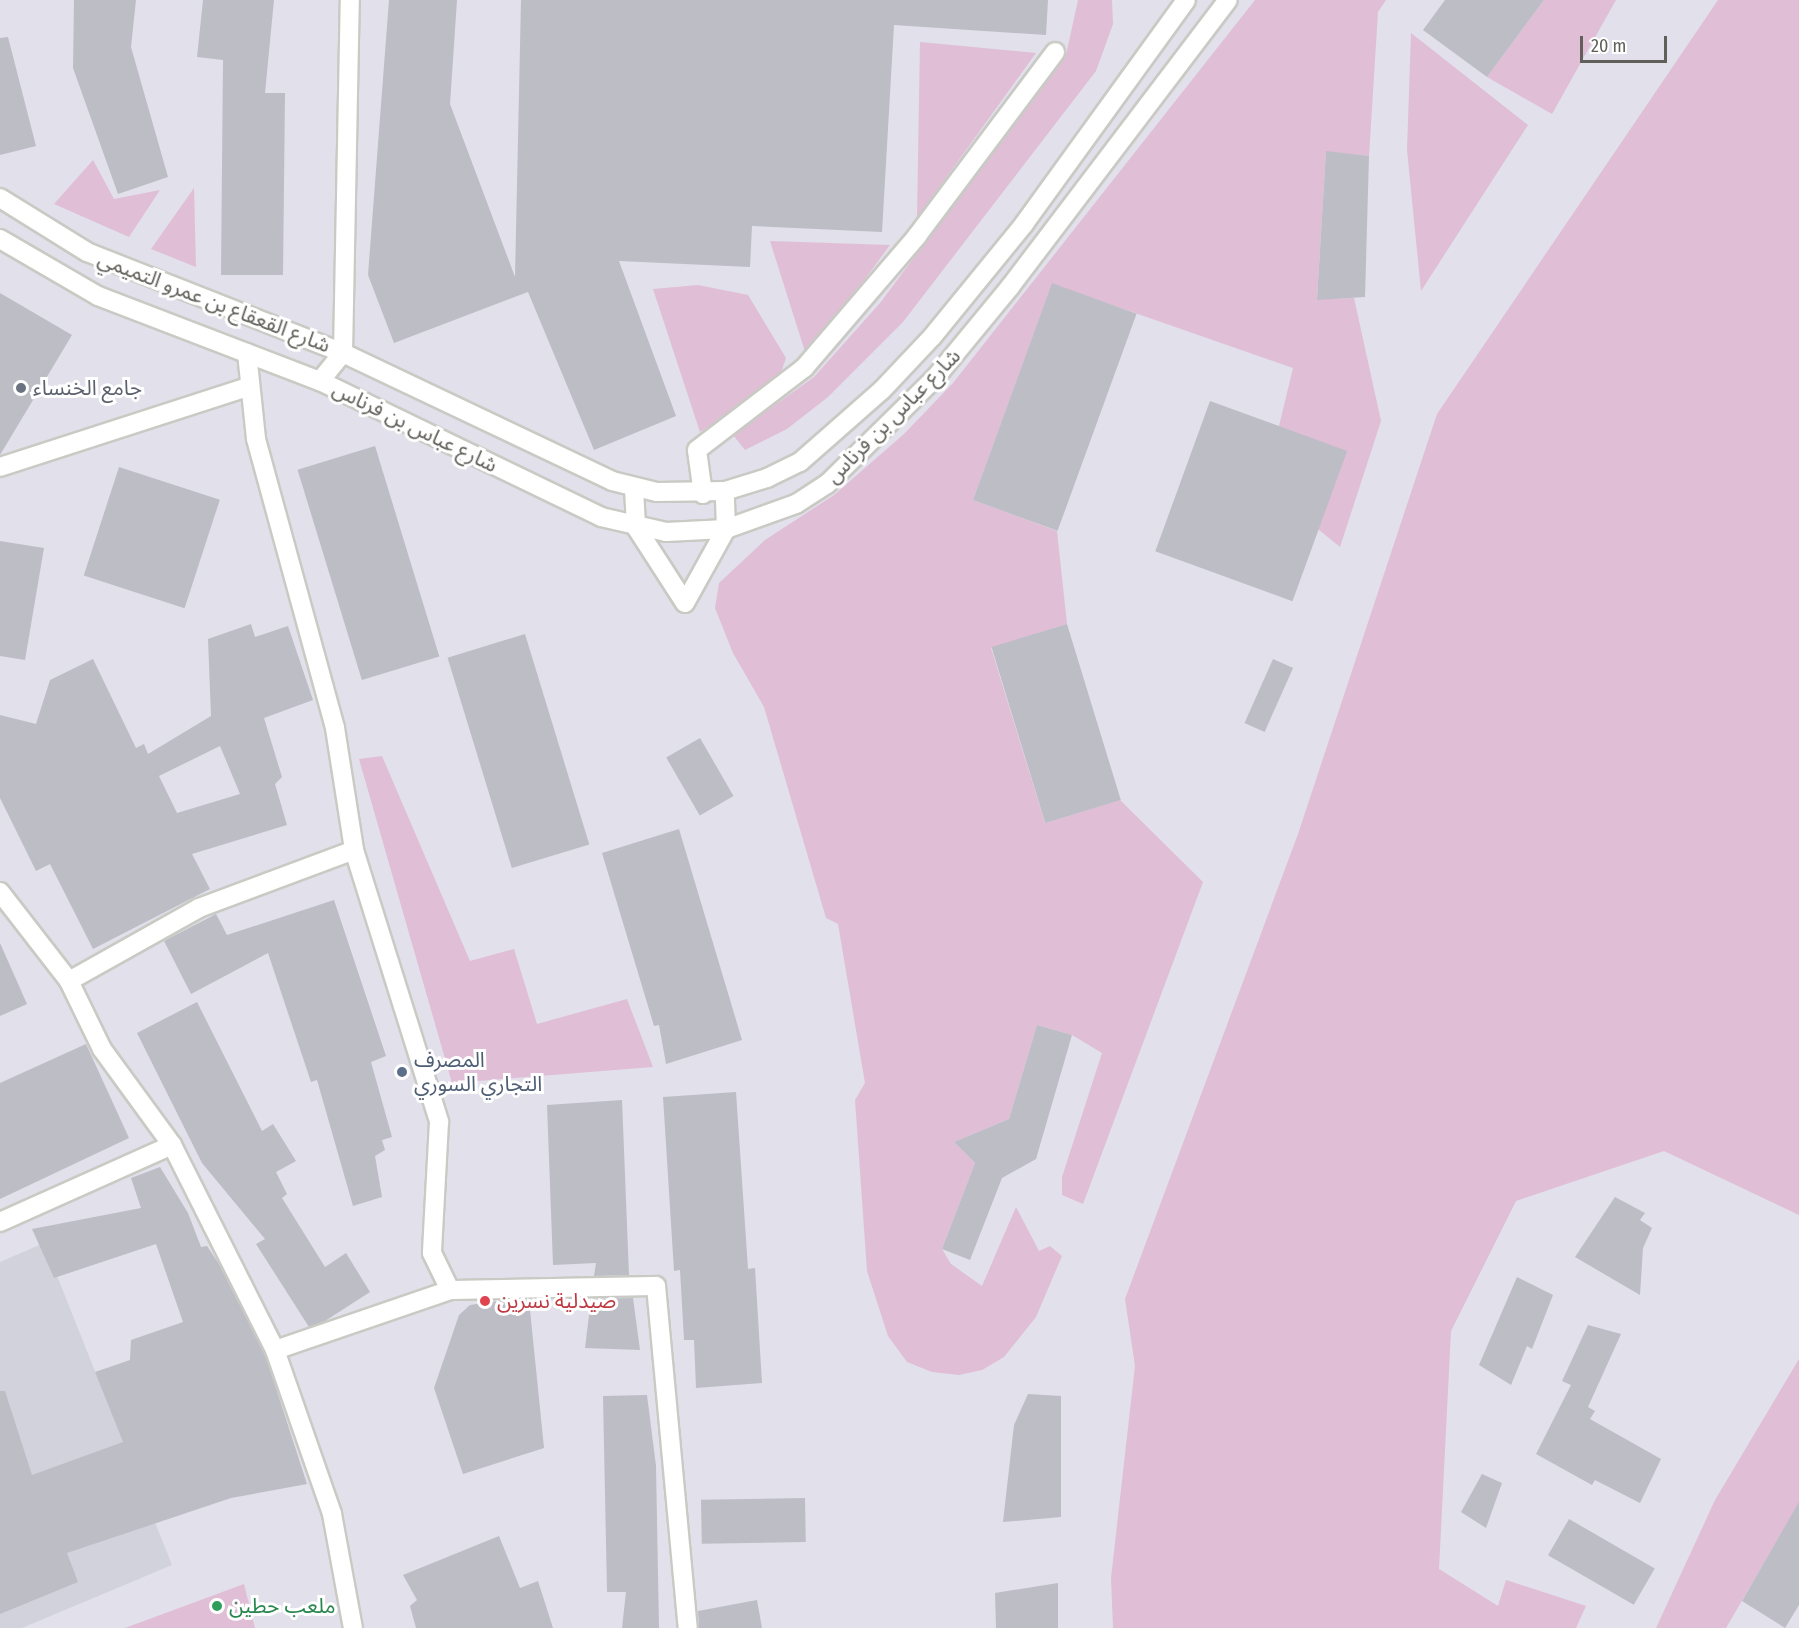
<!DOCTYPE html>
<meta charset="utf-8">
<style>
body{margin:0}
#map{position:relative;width:1799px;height:1628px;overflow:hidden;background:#e1e0eb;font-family:"Fira Sans Condensed","Noto Sans Arabic",sans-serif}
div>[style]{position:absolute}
.education>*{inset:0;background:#d2d2dd}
.green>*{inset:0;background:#e0bed6}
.building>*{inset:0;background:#bdbdc6;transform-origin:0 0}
.roads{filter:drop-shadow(2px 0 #cacac4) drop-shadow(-2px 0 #cacac4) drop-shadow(0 2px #cacac4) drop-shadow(0 -2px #cacac4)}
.minor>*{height:18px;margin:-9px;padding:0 9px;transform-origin:9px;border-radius:9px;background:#fff}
.secondary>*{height:18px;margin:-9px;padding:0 9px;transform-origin:9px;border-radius:9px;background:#fff}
.dots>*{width:16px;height:16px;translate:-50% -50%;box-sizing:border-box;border:3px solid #fff;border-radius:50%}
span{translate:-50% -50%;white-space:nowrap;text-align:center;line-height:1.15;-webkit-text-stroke:6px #fff;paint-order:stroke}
.street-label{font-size:21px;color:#605f59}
.worship-label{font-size:21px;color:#5b616d}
.left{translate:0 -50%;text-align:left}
.service-label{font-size:21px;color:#4e5e75}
.health-label{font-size:21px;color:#be3a42}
.leisure-label{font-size:21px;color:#27864d}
.scale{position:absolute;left:1580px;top:36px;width:87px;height:27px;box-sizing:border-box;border:3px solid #605f59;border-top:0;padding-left:8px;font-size:18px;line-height:21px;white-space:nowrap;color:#605f59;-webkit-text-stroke:4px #fff;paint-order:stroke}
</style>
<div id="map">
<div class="education">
<div style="clip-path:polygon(44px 1243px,172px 1565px,22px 1628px,0 1628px,0 1262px)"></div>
</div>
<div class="green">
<div style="clip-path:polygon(1078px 0,1112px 0,1113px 24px,1096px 71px,903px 322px,828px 397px,787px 429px,745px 450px,733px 435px,814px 377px,880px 303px,1066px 55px)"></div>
<div style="clip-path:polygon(1255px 0,1386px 0,1378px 12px,1369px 156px,1326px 152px,1317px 299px,1354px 298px,1381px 421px,1340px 547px,1319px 530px,1279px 426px,1293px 368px,1052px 284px,973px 500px,1057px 531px,1067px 624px,991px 648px,1045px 823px,1120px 800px,1203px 882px,1083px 1204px,1062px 1195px,1062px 1177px,1102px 1053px,1072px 1035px,1037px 1025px,1009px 1119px,954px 1142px,975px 1163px,942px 1249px,951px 1264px,982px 1286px,1016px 1207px,1039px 1251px,1050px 1246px,1062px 1256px,1036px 1317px,1004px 1357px,982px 1370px,959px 1375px,932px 1372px,907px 1362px,888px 1336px,867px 1271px,855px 1100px,865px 1083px,838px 924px,826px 918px,764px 707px,733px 653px,715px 608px,719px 583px,765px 540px,834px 495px,904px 434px,953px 383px)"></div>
<div style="clip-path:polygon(1544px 0,1616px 0,1552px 114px,1487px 77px)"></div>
<div style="clip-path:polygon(1718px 0,1799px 0,1799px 1215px,1664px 1151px,1516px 1201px,1451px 1331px,1439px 1569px,1498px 1606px,1506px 1580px,1586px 1606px,1576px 1628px,1113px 1628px,1111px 1578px,1135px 1366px,1125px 1299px,1298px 834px,1437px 414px)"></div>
<div style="clip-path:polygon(1411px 33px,1528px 125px,1421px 291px,1407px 150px)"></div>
<div style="clip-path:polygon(920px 42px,1036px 53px,917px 218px)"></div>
<div style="clip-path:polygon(93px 160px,114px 199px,160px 190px,129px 237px,54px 204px)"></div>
<div style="clip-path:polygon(194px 188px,196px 267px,151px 249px)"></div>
<div style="clip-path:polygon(770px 241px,890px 245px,807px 358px)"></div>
<div style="clip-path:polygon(698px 285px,748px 295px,786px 358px,777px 384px,700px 432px,653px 289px)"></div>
<div style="clip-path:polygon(382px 756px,470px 961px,514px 949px,537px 1024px,627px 999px,653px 1067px,452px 1083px,359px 759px)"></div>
<div style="clip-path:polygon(1799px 1359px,1799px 1503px,1726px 1628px,1656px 1628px,1715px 1500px)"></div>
<div style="clip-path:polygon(244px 1584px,255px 1628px,125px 1628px)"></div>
</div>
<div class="building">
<div style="clip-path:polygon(74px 0,136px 0,131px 47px,168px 177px,118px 194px,73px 68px)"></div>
<div style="clip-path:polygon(203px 0,274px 0,265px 93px,285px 93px,283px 275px,221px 275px,223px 60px,197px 57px)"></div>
<div style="clip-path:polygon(389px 0,457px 0,450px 104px,515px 277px,521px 0,1048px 0,1046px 35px,894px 25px,882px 232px,752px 226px,750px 267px,619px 261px,676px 416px,594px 450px,528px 292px,394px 343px,368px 275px)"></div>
<div style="clip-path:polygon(1445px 0,1544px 0,1487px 77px,1423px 30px)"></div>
<div style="clip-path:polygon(8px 37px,36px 146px,0 155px,0 38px)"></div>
<div style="clip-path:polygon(1326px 151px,1369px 156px,1365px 297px,1317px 300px)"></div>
<div style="left:1052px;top:283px;width:90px;height:231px;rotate:20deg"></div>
<div style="clip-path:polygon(0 293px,72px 335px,0 455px)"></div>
<div style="left:1210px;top:401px;width:146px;height:160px;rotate:20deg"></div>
<div style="left:375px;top:446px;width:220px;height:81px;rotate:73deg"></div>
<div style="left:119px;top:467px;width:106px;height:114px;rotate:18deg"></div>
<div style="clip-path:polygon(0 541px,44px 548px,25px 660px,0 656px)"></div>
<div style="clip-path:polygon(evenodd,251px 624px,255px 637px,288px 626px,313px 700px,264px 718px,282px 777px,275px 784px,287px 825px,192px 854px,210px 889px,93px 949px,50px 864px,36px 871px,0 798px,0 715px,36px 724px,50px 680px,93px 659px,136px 748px,144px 744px,148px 754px,211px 716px,208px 639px,251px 624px,220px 746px,240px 794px,177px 813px,159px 776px,220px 746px)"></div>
<div style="left:1067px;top:624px;width:184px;height:79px;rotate:73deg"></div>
<div style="left:525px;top:634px;width:220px;height:81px;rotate:73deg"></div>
<div style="left:1273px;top:659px;width:22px;height:70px;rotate:24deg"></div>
<div style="left:700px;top:738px;width:67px;height:39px;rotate:60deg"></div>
<div style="clip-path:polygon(679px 829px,742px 1040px,666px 1064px,659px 1025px,654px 1026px,602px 853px)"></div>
<div style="clip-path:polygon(334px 900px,386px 1056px,371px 1062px,392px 1137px,382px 1140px,385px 1150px,375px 1156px,382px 1197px,353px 1206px,317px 1080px,311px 1082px,268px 953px,191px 994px,164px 941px,216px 914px,227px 935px)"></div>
<div style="clip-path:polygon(0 943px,27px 1004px,0 1016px)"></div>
<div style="clip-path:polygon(197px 1002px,262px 1131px,273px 1124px,296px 1161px,276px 1172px,287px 1194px,282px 1198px,325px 1267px,346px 1253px,370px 1292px,325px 1321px,309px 1327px,256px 1244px,265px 1239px,202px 1163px,137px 1033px)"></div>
<div style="clip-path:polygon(1037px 1025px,1072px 1035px,1036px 1159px,1002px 1178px,970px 1260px,942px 1249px,975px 1163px,954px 1142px,1009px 1119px)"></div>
<div style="clip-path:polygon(86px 1044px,129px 1138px,0 1199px,0 1083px)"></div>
<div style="clip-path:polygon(736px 1092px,748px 1269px,755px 1268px,762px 1383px,696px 1388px,694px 1340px,684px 1340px,680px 1270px,674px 1271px,663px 1097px)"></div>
<div style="clip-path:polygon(622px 1100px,629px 1275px,594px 1276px,596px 1263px,553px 1265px,547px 1105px)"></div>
<div style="clip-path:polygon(160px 1167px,188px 1213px,201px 1247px,207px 1246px,221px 1267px,265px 1354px,307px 1484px,231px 1498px,67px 1553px,78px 1582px,0 1614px,0 1391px,5px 1391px,32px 1475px,123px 1442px,95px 1372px,130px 1360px,131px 1340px,183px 1322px,156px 1244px,54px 1278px,32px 1229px,141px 1208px,131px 1178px)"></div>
<div style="clip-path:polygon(1615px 1197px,1645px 1213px,1640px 1220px,1652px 1228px,1643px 1248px,1640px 1295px,1575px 1257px)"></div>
<div style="clip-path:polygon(1517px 1277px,1553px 1295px,1532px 1349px,1527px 1346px,1511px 1385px,1479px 1365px)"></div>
<div style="clip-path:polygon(633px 1298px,640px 1350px,585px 1348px,591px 1299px)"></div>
<div style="clip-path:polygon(505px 1300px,529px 1300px,544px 1448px,463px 1474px,434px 1388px,459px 1315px,470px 1305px)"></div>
<div style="clip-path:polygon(1588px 1325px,1621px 1334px,1588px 1407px,1595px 1411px,1590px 1419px,1661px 1459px,1640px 1503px,1595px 1480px,1592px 1485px,1536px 1454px,1571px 1385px,1562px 1381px)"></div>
<div style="clip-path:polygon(1028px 1394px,1061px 1396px,1061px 1517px,1003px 1522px,1014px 1425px)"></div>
<div style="clip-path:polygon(647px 1395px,656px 1466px,659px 1628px,622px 1628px,626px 1592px,607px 1592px,603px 1396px)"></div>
<div style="clip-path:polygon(1482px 1474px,1502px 1483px,1486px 1528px,1461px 1512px)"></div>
<div style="left:805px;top:1498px;width:44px;height:104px;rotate:89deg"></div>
<div style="clip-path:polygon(1799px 1502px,1799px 1605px,1785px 1628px,1742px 1601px)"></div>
<div style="left:1569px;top:1519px;width:99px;height:42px;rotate:30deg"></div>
<div style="clip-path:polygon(499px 1536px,520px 1588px,538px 1581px,553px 1628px,416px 1628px,410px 1606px,417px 1600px,403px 1575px)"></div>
<div style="clip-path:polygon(1058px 1583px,1058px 1628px,996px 1628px,995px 1593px)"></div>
<div style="clip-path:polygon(757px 1600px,762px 1628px,699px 1628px,698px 1611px)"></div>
</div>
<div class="roads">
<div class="minor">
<div style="left:247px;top:353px;width:86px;rotate:84deg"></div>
<div style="left:256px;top:439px;width:300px;rotate:74.7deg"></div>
<div style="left:335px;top:728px;width:123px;rotate:81.1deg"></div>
<div style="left:354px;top:850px;width:285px;rotate:72.6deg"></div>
<div style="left:439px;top:1122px;width:131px;rotate:93.1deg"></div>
<div style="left:432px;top:1253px;width:41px;rotate:64.1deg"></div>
<div style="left:450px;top:1290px;width:206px;rotate:-1.1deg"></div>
<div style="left:656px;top:1286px;width:343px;rotate:84.7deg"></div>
<div style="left:0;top:467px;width:261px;rotate:-17.9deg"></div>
<div style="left:634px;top:488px;width:39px;rotate:87deg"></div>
<div style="left:636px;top:527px;width:90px;rotate:57.2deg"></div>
<div style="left:685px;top:603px;width:85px;rotate:-61deg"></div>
<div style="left:726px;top:529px;width:38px;rotate:-92deg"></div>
<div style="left:703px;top:494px;width:44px;rotate:-97.8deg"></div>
<div style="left:697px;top:450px;width:135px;rotate:-37.5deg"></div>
<div style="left:804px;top:368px;width:174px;rotate:-49.4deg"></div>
<div style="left:917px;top:236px;width:230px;rotate:-53.1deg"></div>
<div style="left:0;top:892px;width:113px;rotate:52.2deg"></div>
<div style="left:69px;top:981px;width:76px;rotate:64.1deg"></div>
<div style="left:102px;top:1049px;width:119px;rotate:53.9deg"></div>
<div style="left:172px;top:1145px;width:229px;rotate:63.3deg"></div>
<div style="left:275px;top:1350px;width:174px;rotate:70.8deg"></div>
<div style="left:332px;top:1514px;width:116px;rotate:79.6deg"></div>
<div style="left:69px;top:981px;width:149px;rotate:-29.3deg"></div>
<div style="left:199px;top:908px;width:165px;rotate:-20.5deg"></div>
<div style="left:0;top:1222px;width:188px;rotate:-24.1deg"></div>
<div style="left:275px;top:1350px;width:185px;rotate:-18.9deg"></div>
</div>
<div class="secondary">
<div style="left:0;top:198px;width:102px;rotate:31.8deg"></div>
<div style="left:87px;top:252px;width:275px;rotate:21.5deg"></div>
<div style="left:343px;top:353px;width:298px;rotate:25.4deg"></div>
<div style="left:612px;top:481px;width:46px;rotate:13.7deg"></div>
<div style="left:657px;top:492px;width:68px;rotate:-0.8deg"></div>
<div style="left:725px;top:491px;width:44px;rotate:-17.2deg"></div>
<div style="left:767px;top:478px;width:37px;rotate:-26deg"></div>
<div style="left:800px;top:462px;width:109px;rotate:-41.3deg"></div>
<div style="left:882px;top:390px;width:73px;rotate:-46.7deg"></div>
<div style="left:932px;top:337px;width:146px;rotate:-50.8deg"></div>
<div style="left:1024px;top:224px;width:276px;rotate:-54.1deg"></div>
<div style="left:0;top:239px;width:113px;rotate:30.2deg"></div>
<div style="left:98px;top:296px;width:238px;rotate:21deg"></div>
<div style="left:320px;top:381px;width:312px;rotate:25.8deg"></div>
<div style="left:601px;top:517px;width:67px;rotate:13deg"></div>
<div style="left:666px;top:532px;width:60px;rotate:-2.9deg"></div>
<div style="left:726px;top:529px;width:74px;rotate:-19.7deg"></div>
<div style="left:796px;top:504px;width:37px;rotate:-33deg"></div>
<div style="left:827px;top:484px;width:151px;rotate:-44.5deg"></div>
<div style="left:935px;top:378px;width:118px;rotate:-50.5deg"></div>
<div style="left:1010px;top:287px;width:360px;rotate:-52.8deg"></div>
<div style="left:343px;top:353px;width:353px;rotate:-88.9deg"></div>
<div style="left:320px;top:381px;width:36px;rotate:-51deg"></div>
</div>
</div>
<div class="dots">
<div style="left:21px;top:388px;background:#6b7280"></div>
<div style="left:402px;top:1072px;background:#5c6f8a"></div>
<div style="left:485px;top:1301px;background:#e0444e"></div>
<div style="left:217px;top:1606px;background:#2e9e5b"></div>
</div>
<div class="street-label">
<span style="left:214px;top:302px;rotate:21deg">شارع القعقاع بن عمرو التميمي</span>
<span style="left:893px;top:416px;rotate:-45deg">شارع عباس بن فرناس</span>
<span style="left:415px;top:427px;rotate:26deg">شارع عباس بن فرناس</span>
</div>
<div class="worship-label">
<span class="left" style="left:33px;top:388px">جامع الخنساء</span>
</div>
<div class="service-label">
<span class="left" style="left:414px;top:1072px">المصرف<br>التجاري السوري</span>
</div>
<div class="health-label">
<span class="left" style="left:497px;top:1301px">صيدلية نسرين</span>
</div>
<div class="leisure-label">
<span class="left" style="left:229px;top:1606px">ملعب حطين</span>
</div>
<div class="scale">20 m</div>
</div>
